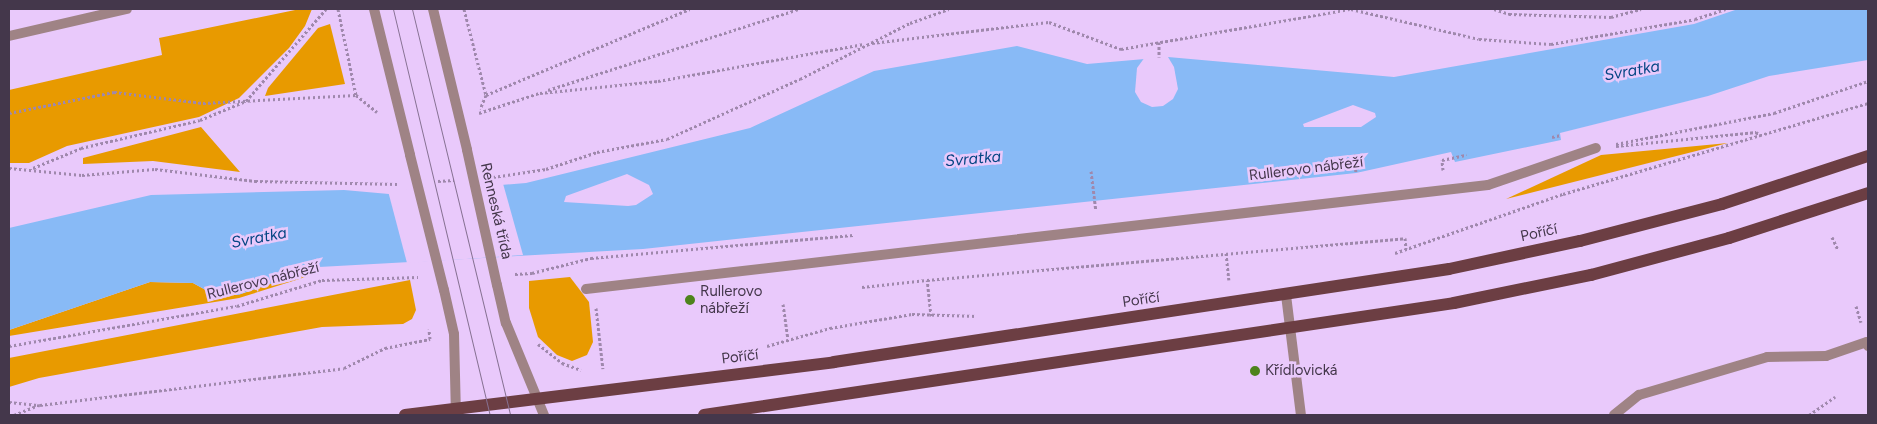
<!DOCTYPE html>
<meta charset="utf-8">
<style>
body{margin:0}
#map{position:relative;width:1877px;height:424px;overflow:hidden;background:#e9c9fb;font-family:Figtree,sans-serif}
div>[style]{position:absolute}
.green>*{inset:0;background:#e89a00}
.water>*{inset:0;background:#88baf6}
.pier>*{inset:0;background:#e9c9fb}
.path>*{height:3px;margin-top:-1.5px;transform-origin:0;background:repeating-linear-gradient(90deg,#9f88ac 0 2.5px,transparent 0 5px)}
.lane>*{height:10px;margin:-5px;padding:0 5px;transform-origin:5px;border-radius:5px;background:#9f8385}
.street>*{height:10px;margin:-5px;padding:0 5px;transform-origin:5px;border-radius:5px;background:#9f8385}
.primary>*{height:12px;margin:-6px;padding:0 6px;transform-origin:6px;border-radius:6px;background:#6c3e43}
.tram>*{height:1px;margin:-0.5px;padding:0 0.5px;transform-origin:0.5px;border-radius:0.5px;background:#867192}
.street-bridge>*{height:10px;margin:-5px;padding:0 5px;transform-origin:5px;border-radius:5px;background:#9f8385}
.dots>*{width:14px;height:14px;translate:-50% -50%;box-sizing:border-box;border:2px solid #e9c9fb;border-radius:50%}
span{translate:-50% -50%;white-space:nowrap;text-align:center;line-height:1.15;-webkit-text-stroke:5px #e9c9fb;paint-order:stroke}
.street-label{font-size:15px;color:#44374b}
.poi-label{font-size:15px;color:#44374b}
.left{translate:0 -50%;text-align:left}
.water-label{font-size:16px;color:#044583;font-style:italic}
.frame{position:absolute;inset:0;border:10px solid #44374b;pointer-events:none}
</style>
<div id="map">
<div class="green">
<div style="clip-path:polygon(300px 9px,312px 9px,305px 26px,289px 48px,239px 98px,199px 117px,67px 146px,29px 163px,9px 163px,9px 90px,162px 55px,159px 38px)"></div>
<div style="clip-path:polygon(330px 24px,345px 84px,265px 96px,268px 88px,318px 28px)"></div>
<div style="clip-path:polygon(201px 127px,240px 172px,153px 161px,83px 164px,83px 158px)"></div>
<div style="clip-path:polygon(1728px 143px,1506px 199px,1601px 155px)"></div>
<div style="clip-path:polygon(319px 267px,312px 275px,239px 298px,9px 336px,9px 330px,150px 282px,193px 283px,213px 294px,238px 295px)"></div>
<div style="clip-path:polygon(570px 277px,589px 302px,593px 342px,587px 355px,572px 361px,557px 355px,538px 337px,529px 308px,529px 281px)"></div>
<div style="clip-path:polygon(410px 280px,416px 310px,412px 319px,403px 324px,322px 327px,39px 378px,9px 387px,9px 358px)"></div>
</div>
<div class="water">
<div style="clip-path:polygon(evenodd,1738px 9px,1868px 9px,1868px 60px,1769px 76px,1708px 96px,1560px 133px,1561px 140px,1455px 162px,1451px 152px,1356px 173px,643px 249px,319px 267px,238px 295px,213px 294px,193px 283px,150px 282px,9px 330px,9px 228px,151px 195px,344px 190px,389px 194px,526px 183px,750px 128px,874px 71px,1017px 46px,1087px 64px,1168px 57px,1394px 77px,1694px 24px,1738px 9px,1353px 105px,1375px 113px,1376px 117px,1361px 127px,1304px 127px,1303px 124px,1353px 105px,1738px 9px,627px 174px,649px 185px,653px 194px,636px 205px,628px 206px,564px 202px,566px 196px,627px 174px)"></div>
</div>
<div class="pier">
<div style="clip-path:polygon(1145px 57px,1168px 57px,1174px 67px,1178px 89px,1173px 99px,1163px 106px,1152px 107px,1141px 102px,1135px 92px,1137px 68px)"></div>
<div style="clip-path:polygon(502px 180px,523px 255px,407px 263px,388px 191px)"></div>
</div>
<div class="path">
<div style="left:338px;top:9px;width:88px;rotate:78.2deg"></div>
<div style="left:464px;top:9px;width:89px;rotate:75.7deg"></div>
<div style="left:486px;top:95px;width:15px;rotate:113deg"></div>
<div style="left:1351px;top:9px;width:131px;rotate:13.2deg"></div>
<div style="left:1479px;top:39px;width:72px;rotate:4deg"></div>
<div style="left:1551px;top:44px;width:146px;rotate:-9.8deg"></div>
<div style="left:1695px;top:19px;width:32px;rotate:-18deg"></div>
<div style="left:1494px;top:9px;width:16px;rotate:18deg"></div>
<div style="left:1509px;top:14px;width:102px;rotate:1.7deg"></div>
<div style="left:1611px;top:17px;width:31px;rotate:-15deg"></div>
<div style="left:1159px;top:42px;width:15px;rotate:90deg"></div>
<div style="left:872px;top:43px;width:178px;rotate:-6.8deg"></div>
<div style="left:1049px;top:22px;width:77px;rotate:20.6deg"></div>
<div style="left:1121px;top:49px;width:232px;rotate:-9.9deg"></div>
<div style="left:548px;top:90px;width:264px;rotate:-17.9deg"></div>
<div style="left:540px;top:93px;width:119px;rotate:-5.8deg"></div>
<div style="left:658px;top:81px;width:209px;rotate:-10.2deg"></div>
<div style="left:486px;top:95px;width:221px;rotate:-22.9deg"></div>
<div style="left:9px;top:113px;width:107px;rotate:-11.3deg"></div>
<div style="left:114px;top:92px;width:90px;rotate:7deg"></div>
<div style="left:203px;top:103px;width:153px;rotate:-3deg"></div>
<div style="left:356px;top:95px;width:27px;rotate:39deg"></div>
<div style="left:479px;top:113px;width:63px;rotate:-18.4deg"></div>
<div style="left:1552px;top:137px;width:9px;rotate:-13deg"></div>
<div style="left:1616px;top:144px;width:161px;rotate:-11.1deg"></div>
<div style="left:1774px;top:113px;width:99px;rotate:-18.8deg"></div>
<div style="left:1616px;top:146px;width:141px;rotate:-5.7deg"></div>
<div style="left:1756px;top:132px;width:6px;rotate:39deg"></div>
<div style="left:1354px;top:154px;width:19px;rotate:84deg"></div>
<div style="left:9px;top:168px;width:73px;rotate:5.5deg"></div>
<div style="left:82px;top:175px;width:73px;rotate:-4.7deg"></div>
<div style="left:155px;top:169px;width:101px;rotate:6.8deg"></div>
<div style="left:255px;top:181px;width:142px;rotate:1.2deg"></div>
<div style="left:33px;top:168px;width:52px;rotate:-22.6deg"></div>
<div style="left:81px;top:148px;width:122px;rotate:-13.2deg"></div>
<div style="left:200px;top:120px;width:50px;rotate:-22.4deg"></div>
<div style="left:246px;top:101px;width:122px;rotate:-49deg"></div>
<div style="left:1443px;top:170px;width:10px;rotate:-96deg"></div>
<div style="left:1442px;top:160px;width:25px;rotate:-12deg"></div>
<div style="left:1091px;top:171px;width:38px;rotate:83deg"></div>
<div style="left:493px;top:177px;width:54px;rotate:-8.6deg"></div>
<div style="left:546px;top:169px;width:54px;rotate:-18.4deg"></div>
<div style="left:597px;top:152px;width:71px;rotate:-10.5deg"></div>
<div style="left:667px;top:139px;width:146px;rotate:-24.3deg"></div>
<div style="left:800px;top:79px;width:123px;rotate:-27deg"></div>
<div style="left:910px;top:23px;width:41px;rotate:-19.7deg"></div>
<div style="left:438px;top:181px;width:16px;rotate:-4deg"></div>
<div style="left:1832px;top:237px;width:14px;rotate:65deg"></div>
<div style="left:1226px;top:253px;width:27px;rotate:84deg"></div>
<div style="left:1395px;top:253px;width:178px;rotate:-19.4deg"></div>
<div style="left:1563px;top:194px;width:318px;rotate:-16.6deg"></div>
<div style="left:515px;top:274px;width:17px;rotate:-3deg"></div>
<div style="left:532px;top:273px;width:61px;rotate:-14.3deg"></div>
<div style="left:591px;top:258px;width:263px;rotate:-5deg"></div>
<div style="left:862px;top:287px;width:65px;rotate:-6.1deg"></div>
<div style="left:783px;top:304px;width:35px;rotate:82deg"></div>
<div style="left:1856px;top:306px;width:17px;rotate:73deg"></div>
<div style="left:596px;top:308px;width:61px;rotate:83.5deg"></div>
<div style="left:931px;top:316px;width:36px;rotate:-96deg"></div>
<div style="left:927px;top:280px;width:480px;rotate:-5deg"></div>
<div style="left:1405px;top:238px;width:11px;rotate:85deg"></div>
<div style="left:538px;top:344px;width:31px;rotate:38deg"></div>
<div style="left:562px;top:363px;width:20px;rotate:20deg"></div>
<div style="left:9px;top:346px;width:231px;rotate:-10deg"></div>
<div style="left:237px;top:306px;width:89px;rotate:-17deg"></div>
<div style="left:322px;top:280px;width:96px;rotate:-1.8deg"></div>
<div style="left:767px;top:346px;width:66px;rotate:-15.9deg"></div>
<div style="left:830px;top:328px;width:83px;rotate:-9.7deg"></div>
<div style="left:912px;top:314px;width:65px;rotate:1.8deg"></div>
<div style="left:9px;top:402px;width:31px;rotate:6deg"></div>
<div style="left:40px;top:405px;width:306px;rotate:-6.9deg"></div>
<div style="left:344px;top:368px;width:46px;rotate:-26deg"></div>
<div style="left:385px;top:348px;width:46px;rotate:-11.3deg"></div>
<div style="left:430px;top:339px;width:10px;rotate:-96deg"></div>
<div style="left:14px;top:415px;width:27px;rotate:-22deg"></div>
<div style="left:1809px;top:415px;width:32px;rotate:-35deg"></div>
</div>
<div class="lane">
<div style="left:9px;top:36px;width:121px;rotate:-12.9deg"></div>
<div style="left:1614px;top:415px;width:32px;rotate:-39deg"></div>
<div style="left:1639px;top:395px;width:134px;rotate:-16.5deg"></div>
<div style="left:1767px;top:357px;width:59px;rotate:-1deg"></div>
<div style="left:1826px;top:356px;width:43px;rotate:-18.9deg"></div>
<div style="left:1867px;top:342px;width:4px;rotate:76deg"></div>
</div>
<div class="street">
<div style="left:374px;top:9px;width:150px;rotate:76.1deg"></div>
<div style="left:433px;top:9px;width:145px;rotate:76.4deg"></div>
<div style="left:497px;top:285px;width:39px;rotate:77deg"></div>
<div style="left:506px;top:323px;width:100px;rotate:67.6deg"></div>
<div style="left:586px;top:289px;width:908px;rotate:-6.58deg"></div>
<div style="left:1488px;top:185px;width:114px;rotate:-18.9deg"></div>
<div style="left:444px;top:290px;width:45px;rotate:77.2deg"></div>
<div style="left:454px;top:334px;width:81px;rotate:88.6deg"></div>
<div style="left:1286px;top:295px;width:121px;rotate:82.9deg"></div>
</div>
<div class="primary">
<div style="left:405px;top:415px;width:432px;rotate:-7deg"></div>
<div style="left:834px;top:362px;width:622px;rotate:-8.6deg"></div>
<div style="left:1449px;top:269px;width:134px;rotate:-12.1deg"></div>
<div style="left:1580px;top:241px;width:147px;rotate:-14.6deg"></div>
<div style="left:1722px;top:204px;width:154px;rotate:-18.2deg"></div>
<div style="left:704px;top:415px;width:758px;rotate:-8.49deg"></div>
<div style="left:1454px;top:303px;width:140px;rotate:-11.6deg"></div>
<div style="left:1591px;top:275px;width:143px;rotate:-15deg"></div>
<div style="left:1729px;top:238px;width:146px;rotate:-17.9deg"></div>
</div>
<div class="tram">
<div style="left:393px;top:9px;width:417px;rotate:76.6deg"></div>
<div style="left:412px;top:9px;width:418px;rotate:76.4deg"></div>
</div>
<div class="street-bridge">
<div style="left:467px;top:150px;width:138px;rotate:77.5deg"></div>
<div style="left:410px;top:155px;width:139px;rotate:75.9deg"></div>
</div>
<div class="dots">
<div style="left:690px;top:300px;background:#4d831b"></div>
<div style="left:1255px;top:371px;background:#4d831b"></div>
</div>
<div class="street-label">
<span style="left:1306px;top:169px;rotate:-7deg">Rullerovo nábřeží</span>
<span style="left:496px;top:211px;rotate:77deg">Renneská třída</span>
<span style="left:1539px;top:233px;rotate:-12deg">Poříčí</span>
<span style="left:263px;top:281px;rotate:-14deg">Rullerovo nábřeží</span>
<span style="left:1141px;top:300px;rotate:-8deg">Poříčí</span>
<span style="left:740px;top:357px;rotate:-7deg">Poříčí</span>
</div>
<div class="poi-label">
<span class="left" style="left:700px;top:300px">Rullerovo<br>nábřeží</span>
<span class="left" style="left:1265px;top:371px">Křídlovická</span>
</div>
<div class="water-label">
<span style="left:1632px;top:71px;rotate:-10deg">Svratka</span>
<span style="left:973px;top:159px;rotate:-5deg">Svratka</span>
<span style="left:259px;top:238px;rotate:-11deg">Svratka</span>
</div>
<div class="frame"></div>
</div>
